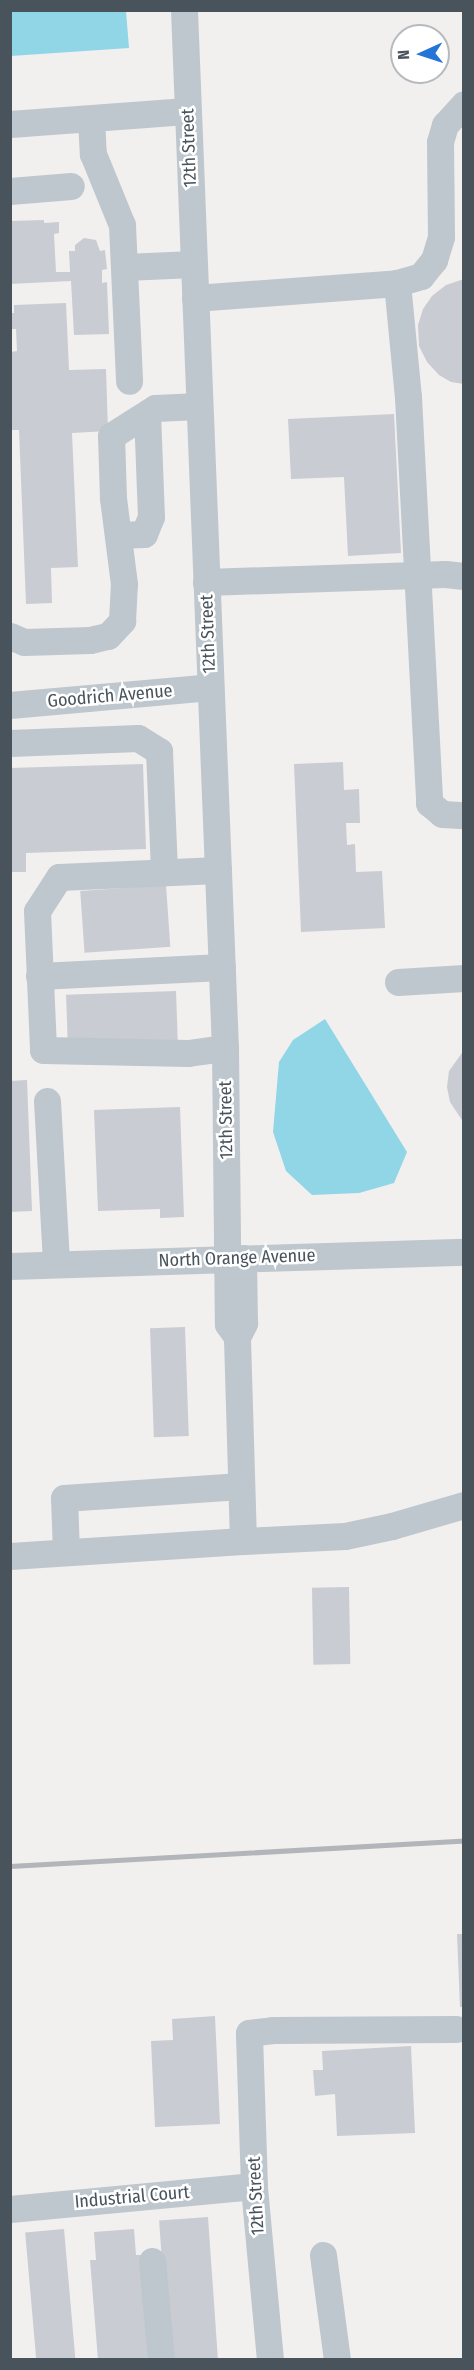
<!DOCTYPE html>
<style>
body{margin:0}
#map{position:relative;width:474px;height:2370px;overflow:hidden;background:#f2efef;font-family:"Fira Sans Condensed",sans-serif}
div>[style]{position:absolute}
.water>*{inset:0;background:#90d6e7}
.building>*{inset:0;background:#c9ccd2;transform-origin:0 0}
.minor>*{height:27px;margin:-13.5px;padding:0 13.5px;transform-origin:13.5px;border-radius:13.5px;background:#bec7cd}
.rail>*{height:4.5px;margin:-2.25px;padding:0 2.25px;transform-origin:2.25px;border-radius:2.25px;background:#b2b5b9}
span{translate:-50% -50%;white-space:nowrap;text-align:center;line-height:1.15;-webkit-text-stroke:5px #fff;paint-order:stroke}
.street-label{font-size:18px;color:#48535c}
.frame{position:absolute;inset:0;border:12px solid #48535c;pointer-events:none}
.north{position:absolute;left:390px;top:24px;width:60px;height:60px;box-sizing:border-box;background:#fff;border:2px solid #b6babe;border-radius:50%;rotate:267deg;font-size:16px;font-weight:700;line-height:24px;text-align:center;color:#48535c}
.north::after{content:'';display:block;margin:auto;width:21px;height:27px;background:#2475d7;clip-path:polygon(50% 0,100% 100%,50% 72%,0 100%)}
</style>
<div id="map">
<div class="water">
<div style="clip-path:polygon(11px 10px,126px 11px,129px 48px,11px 56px)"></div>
<div style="clip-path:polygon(325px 1019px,407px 1152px,394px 1183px,359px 1193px,312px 1195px,286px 1171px,273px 1132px,279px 1062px,293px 1040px)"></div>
</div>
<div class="building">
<div style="clip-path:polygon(44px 220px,44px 223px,59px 222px,59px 233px,54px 234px,56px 272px,70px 272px,69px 251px,75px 251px,75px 245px,84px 238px,96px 240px,100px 251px,105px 250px,107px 269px,102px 270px,102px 283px,107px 282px,109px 334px,74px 335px,71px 281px,10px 284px,10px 221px)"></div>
<div style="clip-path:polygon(464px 279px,464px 384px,451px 382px,439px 375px,427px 362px,419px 346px,418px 325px,423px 309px,432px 296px,446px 285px)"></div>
<div style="clip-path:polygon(66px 303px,69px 370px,106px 369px,108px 431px,72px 433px,78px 567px,51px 568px,52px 603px,26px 604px,19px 430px,10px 430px,11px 352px,17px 351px,16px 329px,10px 329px,10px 313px,14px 313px,14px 305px)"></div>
<div style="clip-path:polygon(394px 414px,401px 553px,348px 556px,344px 477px,291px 479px,288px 419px)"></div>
<div style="clip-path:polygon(343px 762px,344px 790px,359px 789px,360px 823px,346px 823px,347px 845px,355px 844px,356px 872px,382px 871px,385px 928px,301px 932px,294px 764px)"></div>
<div style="clip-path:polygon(143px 764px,146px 849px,26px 853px,26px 872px,10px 872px,10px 768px)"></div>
<div style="left:166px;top:885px;width:62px;height:86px;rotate:86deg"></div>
<div style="left:176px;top:991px;width:52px;height:110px;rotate:88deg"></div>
<div style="clip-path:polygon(464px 1050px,464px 1123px,450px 1102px,447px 1087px,449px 1071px)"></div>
<div style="clip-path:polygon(27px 1080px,32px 1211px,10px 1212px,10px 1081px)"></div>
<div style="clip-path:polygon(180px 1107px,184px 1217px,160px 1218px,160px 1209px,98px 1211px,94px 1110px)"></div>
<div style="left:185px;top:1327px;width:109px;height:35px;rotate:88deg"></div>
<div style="left:349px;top:1587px;width:77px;height:37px;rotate:89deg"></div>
<div style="clip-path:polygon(457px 1934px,464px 1934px,464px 2007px,460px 2007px)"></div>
<div style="clip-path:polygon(215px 2016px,220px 2124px,155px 2127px,151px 2041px,173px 2040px,172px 2019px)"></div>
<div style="clip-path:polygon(411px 2046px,415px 2133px,337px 2136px,335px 2094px,315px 2096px,313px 2070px,323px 2070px,322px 2051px)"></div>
<div style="left:208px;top:2217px;width:143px;height:49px;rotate:86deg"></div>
<div style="left:64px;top:2229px;width:131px;height:39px;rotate:85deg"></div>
<div style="clip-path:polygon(134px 2229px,136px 2255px,142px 2255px,150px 2360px,98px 2360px,90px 2260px,96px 2260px,94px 2232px)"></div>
</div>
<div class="minor">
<div style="left:184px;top:10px;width:1039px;rotate:87.74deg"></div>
<div style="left:225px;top:1048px;width:276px;rotate:89.4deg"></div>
<div style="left:228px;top:1324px;width:16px;rotate:55deg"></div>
<div style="left:237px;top:1337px;width:16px;rotate:-63deg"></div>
<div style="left:244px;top:1323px;width:65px;rotate:-90.9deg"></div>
<div style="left:91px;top:119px;width:35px;rotate:87deg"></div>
<div style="left:93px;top:154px;width:77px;rotate:67.8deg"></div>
<div style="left:122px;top:225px;width:156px;rotate:87.4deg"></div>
<div style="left:10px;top:124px;width:177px;rotate:-4.2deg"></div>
<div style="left:10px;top:191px;width:61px;rotate:-4.7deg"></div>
<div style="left:125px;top:267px;width:68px;rotate:-2.5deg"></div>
<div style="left:397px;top:283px;width:115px;rotate:84.5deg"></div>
<div style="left:408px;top:397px;width:407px;rotate:87deg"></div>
<div style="left:429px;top:803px;width:17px;rotate:40deg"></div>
<div style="left:442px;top:814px;width:22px;rotate:3deg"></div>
<div style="left:195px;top:298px;width:203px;rotate:-4.2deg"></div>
<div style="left:397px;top:283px;width:25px;rotate:-16deg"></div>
<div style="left:421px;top:276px;width:21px;rotate:-51deg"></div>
<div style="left:434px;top:260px;width:24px;rotate:-73deg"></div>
<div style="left:441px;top:237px;width:95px;rotate:-90.6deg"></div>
<div style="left:440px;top:142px;width:18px;rotate:-74deg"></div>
<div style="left:445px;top:125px;width:28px;rotate:-48deg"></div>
<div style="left:118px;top:535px;width:26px;rotate:-2deg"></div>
<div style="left:144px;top:534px;width:18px;rotate:-68deg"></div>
<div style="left:151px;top:517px;width:102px;rotate:-92.2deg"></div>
<div style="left:206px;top:582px;width:239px;rotate:-1.9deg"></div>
<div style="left:445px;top:574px;width:19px;rotate:6deg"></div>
<div style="left:10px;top:636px;width:15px;rotate:23deg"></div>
<div style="left:24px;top:642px;width:66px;rotate:-1.7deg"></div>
<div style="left:90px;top:640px;width:18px;rotate:-13deg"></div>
<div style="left:108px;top:636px;width:21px;rotate:-47deg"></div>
<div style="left:122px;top:621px;width:37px;rotate:-87deg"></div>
<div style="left:124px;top:584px;width:87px;rotate:-97.3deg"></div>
<div style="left:113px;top:498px;width:62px;rotate:-91.8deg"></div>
<div style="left:111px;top:436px;width:52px;rotate:-32.5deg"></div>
<div style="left:155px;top:408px;width:44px;rotate:-2.6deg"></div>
<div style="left:10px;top:705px;width:201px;rotate:-5.1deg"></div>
<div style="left:10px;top:743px;width:128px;rotate:-2.2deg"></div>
<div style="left:138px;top:738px;width:25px;rotate:32deg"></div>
<div style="left:159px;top:751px;width:121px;rotate:87.6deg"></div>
<div style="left:218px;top:870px;width:159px;rotate:177.5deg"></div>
<div style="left:59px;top:877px;width:40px;rotate:122.9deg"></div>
<div style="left:37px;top:911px;width:139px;rotate:87.5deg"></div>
<div style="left:43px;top:1050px;width:145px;rotate:1.2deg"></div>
<div style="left:188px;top:1053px;width:37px;rotate:-8deg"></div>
<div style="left:39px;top:976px;width:183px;rotate:-2.8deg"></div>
<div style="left:398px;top:982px;width:66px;rotate:-3.5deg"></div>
<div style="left:47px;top:1101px;width:163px;rotate:86.8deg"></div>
<div style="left:10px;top:1266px;width:454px;rotate:-1.8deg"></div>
<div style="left:243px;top:1541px;width:102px;rotate:-2.8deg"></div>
<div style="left:345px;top:1536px;width:48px;rotate:-12deg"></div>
<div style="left:392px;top:1526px;width:75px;rotate:-16.3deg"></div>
<div style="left:66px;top:1552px;width:54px;rotate:-92.1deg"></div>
<div style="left:64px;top:1498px;width:177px;rotate:-3.9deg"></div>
<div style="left:10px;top:1556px;width:233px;rotate:-3.7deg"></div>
<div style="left:243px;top:1541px;width:204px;rotate:-91.7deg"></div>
<div style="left:10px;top:2209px;width:245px;rotate:-5.4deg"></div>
<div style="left:323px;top:2255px;width:106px;rotate:82.4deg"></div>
<div style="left:152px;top:2261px;width:99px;rotate:84.8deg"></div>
<div style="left:270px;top:2360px;width:175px;rotate:-95.3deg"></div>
<div style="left:254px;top:2186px;width:153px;rotate:-91.9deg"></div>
<div style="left:249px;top:2033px;width:24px;rotate:-7deg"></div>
<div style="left:273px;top:2030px;width:183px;rotate:-0.3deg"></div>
</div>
<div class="rail">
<div style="left:10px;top:1866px;width:455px;rotate:-3.2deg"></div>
</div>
<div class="street-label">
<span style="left:189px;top:148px;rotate:-92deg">12th Street</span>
<span style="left:208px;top:634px;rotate:-92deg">12th Street</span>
<span style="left:110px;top:696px;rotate:-5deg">Goodrich Avenue</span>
<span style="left:226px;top:1120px;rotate:-91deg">12th Street</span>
<span style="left:237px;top:1258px;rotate:-2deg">North Orange Avenue</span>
<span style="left:256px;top:2196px;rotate:-93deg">12th Street</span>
<span style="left:132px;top:2197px;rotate:-5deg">Industrial Court</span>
</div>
<div class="frame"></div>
<div class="north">N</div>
</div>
